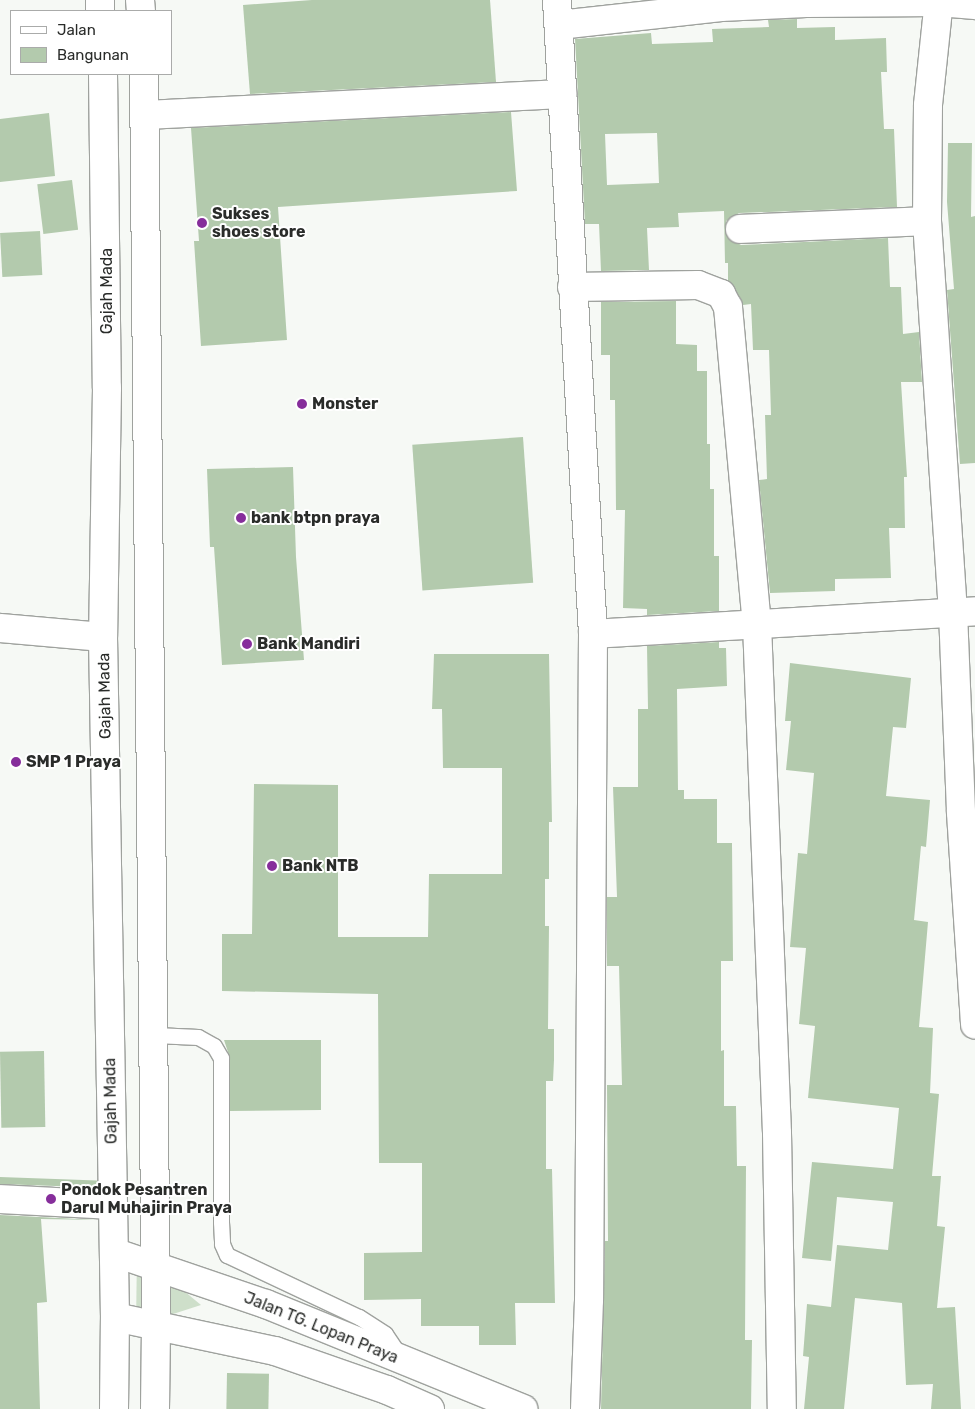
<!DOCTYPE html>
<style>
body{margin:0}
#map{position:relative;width:975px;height:1409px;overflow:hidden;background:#f6f9f5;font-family:Rubik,sans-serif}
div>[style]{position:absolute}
.green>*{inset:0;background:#cedfca}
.building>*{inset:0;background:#b3caad;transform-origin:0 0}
.roads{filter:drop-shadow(1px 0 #9fa29e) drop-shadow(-1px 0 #9fa29e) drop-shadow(0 1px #9fa29e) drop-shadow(0 -1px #9fa29e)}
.lane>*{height:15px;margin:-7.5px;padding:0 7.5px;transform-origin:7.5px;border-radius:7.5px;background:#fff}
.street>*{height:28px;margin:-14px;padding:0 14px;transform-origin:14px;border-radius:14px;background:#fff}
.secondary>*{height:28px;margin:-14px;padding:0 14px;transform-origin:14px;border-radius:14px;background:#fff}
.primary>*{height:28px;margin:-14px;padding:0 14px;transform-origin:14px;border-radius:14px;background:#fff}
.highway>*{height:28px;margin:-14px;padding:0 14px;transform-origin:14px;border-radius:14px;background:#fff}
.dots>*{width:14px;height:14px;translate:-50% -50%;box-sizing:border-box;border:2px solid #fff;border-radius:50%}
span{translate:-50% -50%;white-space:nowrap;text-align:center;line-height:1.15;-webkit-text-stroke:4px #fff;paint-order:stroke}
.poi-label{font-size:16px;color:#2a2c2a;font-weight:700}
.left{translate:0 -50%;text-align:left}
.street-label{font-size:16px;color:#2a2c2a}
.legend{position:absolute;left:10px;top:10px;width:162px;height:65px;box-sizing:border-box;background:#fff;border:1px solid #aaabaa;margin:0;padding:6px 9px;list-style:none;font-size:15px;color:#2a2c2a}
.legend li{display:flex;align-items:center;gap:10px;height:25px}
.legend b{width:25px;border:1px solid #aaabaa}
</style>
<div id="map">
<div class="green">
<div style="clip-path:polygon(137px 1252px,201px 1305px,136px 1326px)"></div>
</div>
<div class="building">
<div style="clip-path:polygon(312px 0,490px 0,496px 82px,250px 94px,243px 5px)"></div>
<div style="clip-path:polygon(evenodd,797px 19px,797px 28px,835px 27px,835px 40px,886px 38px,887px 72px,881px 72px,884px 129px,894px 129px,897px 207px,739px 213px,726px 221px,727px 237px,741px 245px,888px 238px,890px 287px,901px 287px,903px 334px,919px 332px,922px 382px,901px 382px,907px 477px,904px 477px,905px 528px,889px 528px,891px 578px,835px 579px,835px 591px,770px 593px,759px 480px,767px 479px,765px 415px,771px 415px,769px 350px,753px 350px,751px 304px,743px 305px,728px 281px,728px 263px,725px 263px,724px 211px,678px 213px,679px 227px,647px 228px,649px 270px,601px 271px,599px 224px,585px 224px,575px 39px,651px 33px,652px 44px,713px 42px,712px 29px,769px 27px,768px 20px,797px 19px,657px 133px,659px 183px,607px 185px,605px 134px,657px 133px)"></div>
<div style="clip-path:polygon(511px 112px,517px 191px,278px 207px,287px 340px,201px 346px,194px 241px,199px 241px,191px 128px)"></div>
<div style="clip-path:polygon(49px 113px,55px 176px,0 182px,0 119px)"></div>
<div style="clip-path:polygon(948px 143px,972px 143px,971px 217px,975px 216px,975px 463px,960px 464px,947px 290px,954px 289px,947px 202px)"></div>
<div style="left:72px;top:180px;width:50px;height:35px;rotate:83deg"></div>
<div style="left:40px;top:231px;width:44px;height:40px;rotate:87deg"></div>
<div style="clip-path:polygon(676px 301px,676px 344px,697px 345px,697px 371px,707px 371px,707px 444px,710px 444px,710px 489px,714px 489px,714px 556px,719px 556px,719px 611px,647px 615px,647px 609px,623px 608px,625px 510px,616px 510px,615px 400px,610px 400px,610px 355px,601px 355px,601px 302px)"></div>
<div style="left:523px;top:437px;width:146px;height:111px;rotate:86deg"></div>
<div style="clip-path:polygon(293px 467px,296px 557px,304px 660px,222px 665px,214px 547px,210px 547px,207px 469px)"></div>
<div style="clip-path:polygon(719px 642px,719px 648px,726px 648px,727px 686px,677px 689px,678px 790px,684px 790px,684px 799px,717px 799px,717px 843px,732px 843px,733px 961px,721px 961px,721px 1051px,724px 1050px,724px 1106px,736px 1106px,737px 1166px,746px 1166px,745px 1340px,752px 1340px,751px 1409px,601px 1409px,605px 1241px,608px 1241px,607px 1085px,622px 1085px,619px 966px,607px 966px,607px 897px,617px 897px,613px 787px,638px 787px,638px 709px,648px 709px,647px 646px)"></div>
<div style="clip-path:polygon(434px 654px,549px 654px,552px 822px,549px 822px,549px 879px,545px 879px,545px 926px,549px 926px,548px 1029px,554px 1029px,554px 1060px,553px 1081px,546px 1081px,546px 1169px,552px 1169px,555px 1303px,515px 1303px,516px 1345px,479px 1345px,479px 1326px,421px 1326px,421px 1299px,364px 1300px,364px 1253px,422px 1252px,422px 1163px,379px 1163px,378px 994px,222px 991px,222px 934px,252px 934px,254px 784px,338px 785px,338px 937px,428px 937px,429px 874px,502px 874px,502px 768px,443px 768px,442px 709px,432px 709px)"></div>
<div style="clip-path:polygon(790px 663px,911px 678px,906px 728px,893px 727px,886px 796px,930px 800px,926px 847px,921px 846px,914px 920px,928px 922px,919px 1027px,933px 1028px,930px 1093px,939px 1094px,932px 1176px,941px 1176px,937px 1226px,945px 1227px,937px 1308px,955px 1307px,961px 1409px,931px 1409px,933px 1384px,906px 1385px,902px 1303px,855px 1298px,844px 1409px,804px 1409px,809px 1357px,803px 1356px,807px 1304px,831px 1307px,837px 1245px,888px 1250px,893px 1202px,837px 1197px,831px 1261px,802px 1258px,812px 1162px,893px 1169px,899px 1108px,808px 1098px,815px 1026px,799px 1024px,806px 948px,790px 947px,798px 853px,807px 854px,814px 773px,786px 770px,791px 721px,785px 721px)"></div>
<div style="clip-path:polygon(224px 1040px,321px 1040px,321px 1110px,230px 1111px,230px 1058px)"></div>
<div style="left:44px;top:1051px;width:76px;height:44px;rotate:89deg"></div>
<div style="left:0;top:1177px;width:97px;height:7px;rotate:2deg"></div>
<div style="clip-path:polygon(0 1215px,98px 1220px,41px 1219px,47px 1302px,37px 1303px,40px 1409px,0 1409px)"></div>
<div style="left:227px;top:1373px;width:42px;height:36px;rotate:1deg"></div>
</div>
<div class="roads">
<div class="lane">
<div style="left:155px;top:1035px;width:43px;rotate:2.7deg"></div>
<div style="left:198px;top:1037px;width:18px;rotate:29deg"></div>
<div style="left:214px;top:1046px;width:14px;rotate:60deg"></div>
<div style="left:221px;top:1058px;width:164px;rotate:90deg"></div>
<div style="left:221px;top:1222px;width:22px;rotate:87deg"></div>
<div style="left:222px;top:1244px;width:12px;rotate:66deg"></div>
<div style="left:227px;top:1255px;width:146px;rotate:25.2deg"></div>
<div style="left:359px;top:1317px;width:31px;rotate:33deg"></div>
<div style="left:385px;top:1334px;width:25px;rotate:56deg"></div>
</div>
<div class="street">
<div style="left:557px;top:0;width:635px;rotate:86.75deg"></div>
<div style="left:593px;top:634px;width:666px;rotate:90.34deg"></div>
<div style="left:589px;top:1300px;width:109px;rotate:92.1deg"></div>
<div style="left:939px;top:0;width:106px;rotate:96deg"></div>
<div style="left:928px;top:105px;width:116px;rotate:90.5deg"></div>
<div style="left:927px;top:221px;width:392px;rotate:86.2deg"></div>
<div style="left:953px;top:612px;width:201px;rotate:87.7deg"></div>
<div style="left:961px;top:813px;width:212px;rotate:86.2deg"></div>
<div style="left:559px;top:25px;width:163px;rotate:-6.3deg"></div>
<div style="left:721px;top:7px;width:85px;rotate:-2.7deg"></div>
<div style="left:806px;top:3px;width:133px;rotate:-0.4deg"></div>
<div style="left:939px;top:2px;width:36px;rotate:5deg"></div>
<div style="left:145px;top:115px;width:418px;rotate:-2.9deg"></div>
<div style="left:740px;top:229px;width:187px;rotate:-2.4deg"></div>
<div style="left:572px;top:287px;width:126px;rotate:-0.9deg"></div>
<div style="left:698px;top:285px;width:25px;rotate:21deg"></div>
<div style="left:721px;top:294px;width:15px;rotate:62deg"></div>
<div style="left:728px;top:307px;width:318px;rotate:84.8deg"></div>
<div style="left:757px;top:624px;width:509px;rotate:87.75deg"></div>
<div style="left:777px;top:1133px;width:276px;rotate:89deg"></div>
<div style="left:593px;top:634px;width:383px;rotate:-3.4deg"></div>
<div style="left:0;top:1199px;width:113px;rotate:3deg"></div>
</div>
<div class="secondary">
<div style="left:0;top:628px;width:103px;rotate:5deg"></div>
</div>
<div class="primary">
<div style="left:114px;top:1409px;width:92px;rotate:-89.4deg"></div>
<div style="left:155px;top:1409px;width:81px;rotate:-89.3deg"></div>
</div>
<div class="highway">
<div style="left:100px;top:0;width:11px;rotate:90deg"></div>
<div style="left:140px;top:0;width:11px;rotate:85deg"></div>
<div style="left:103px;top:74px;width:314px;rotate:89.3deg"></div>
<div style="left:107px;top:388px;width:249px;rotate:90.9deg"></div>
<div style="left:103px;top:637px;width:680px;rotate:88.99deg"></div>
<div style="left:115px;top:1317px;width:164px;rotate:12deg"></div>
<div style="left:275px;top:1351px;width:119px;rotate:19.2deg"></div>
<div style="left:387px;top:1390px;width:47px;rotate:23.8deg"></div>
<div style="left:144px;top:74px;width:1254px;rotate:89.45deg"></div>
<div style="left:116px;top:1253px;width:158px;rotate:18.8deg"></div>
<div style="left:266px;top:1304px;width:278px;rotate:22.2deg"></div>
</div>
</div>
<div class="dots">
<div style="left:202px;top:223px;background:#862e9b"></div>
<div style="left:302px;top:404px;background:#862e9b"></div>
<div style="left:241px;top:518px;background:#862e9b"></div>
<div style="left:247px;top:644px;background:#862e9b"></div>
<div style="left:16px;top:762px;background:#862e9b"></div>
<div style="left:272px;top:866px;background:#862e9b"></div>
<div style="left:51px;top:1199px;background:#862e9b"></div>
</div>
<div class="poi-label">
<span class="left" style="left:212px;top:223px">Sukses<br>shoes store</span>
<span class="left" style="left:312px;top:404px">Monster</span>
<span class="left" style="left:251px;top:518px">bank btpn praya</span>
<span class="left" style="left:257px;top:644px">Bank Mandiri</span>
<span class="left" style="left:26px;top:762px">SMP 1 Praya</span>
<span class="left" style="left:282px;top:866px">Bank NTB</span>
<span class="left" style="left:61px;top:1199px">Pondok Pesantren<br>Darul Muhajirin Praya</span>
</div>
<div class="street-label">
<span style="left:107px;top:291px;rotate:-90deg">Gajah Mada</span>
<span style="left:105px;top:696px;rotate:-91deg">Gajah Mada</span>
<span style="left:111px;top:1101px;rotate:-91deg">Gajah Mada</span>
<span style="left:321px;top:1328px;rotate:22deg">Jalan TG. Lopan Praya</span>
</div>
<ul class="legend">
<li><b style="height:6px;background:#fff"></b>Jalan</li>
<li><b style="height:14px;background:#b3caad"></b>Bangunan</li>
</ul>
</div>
